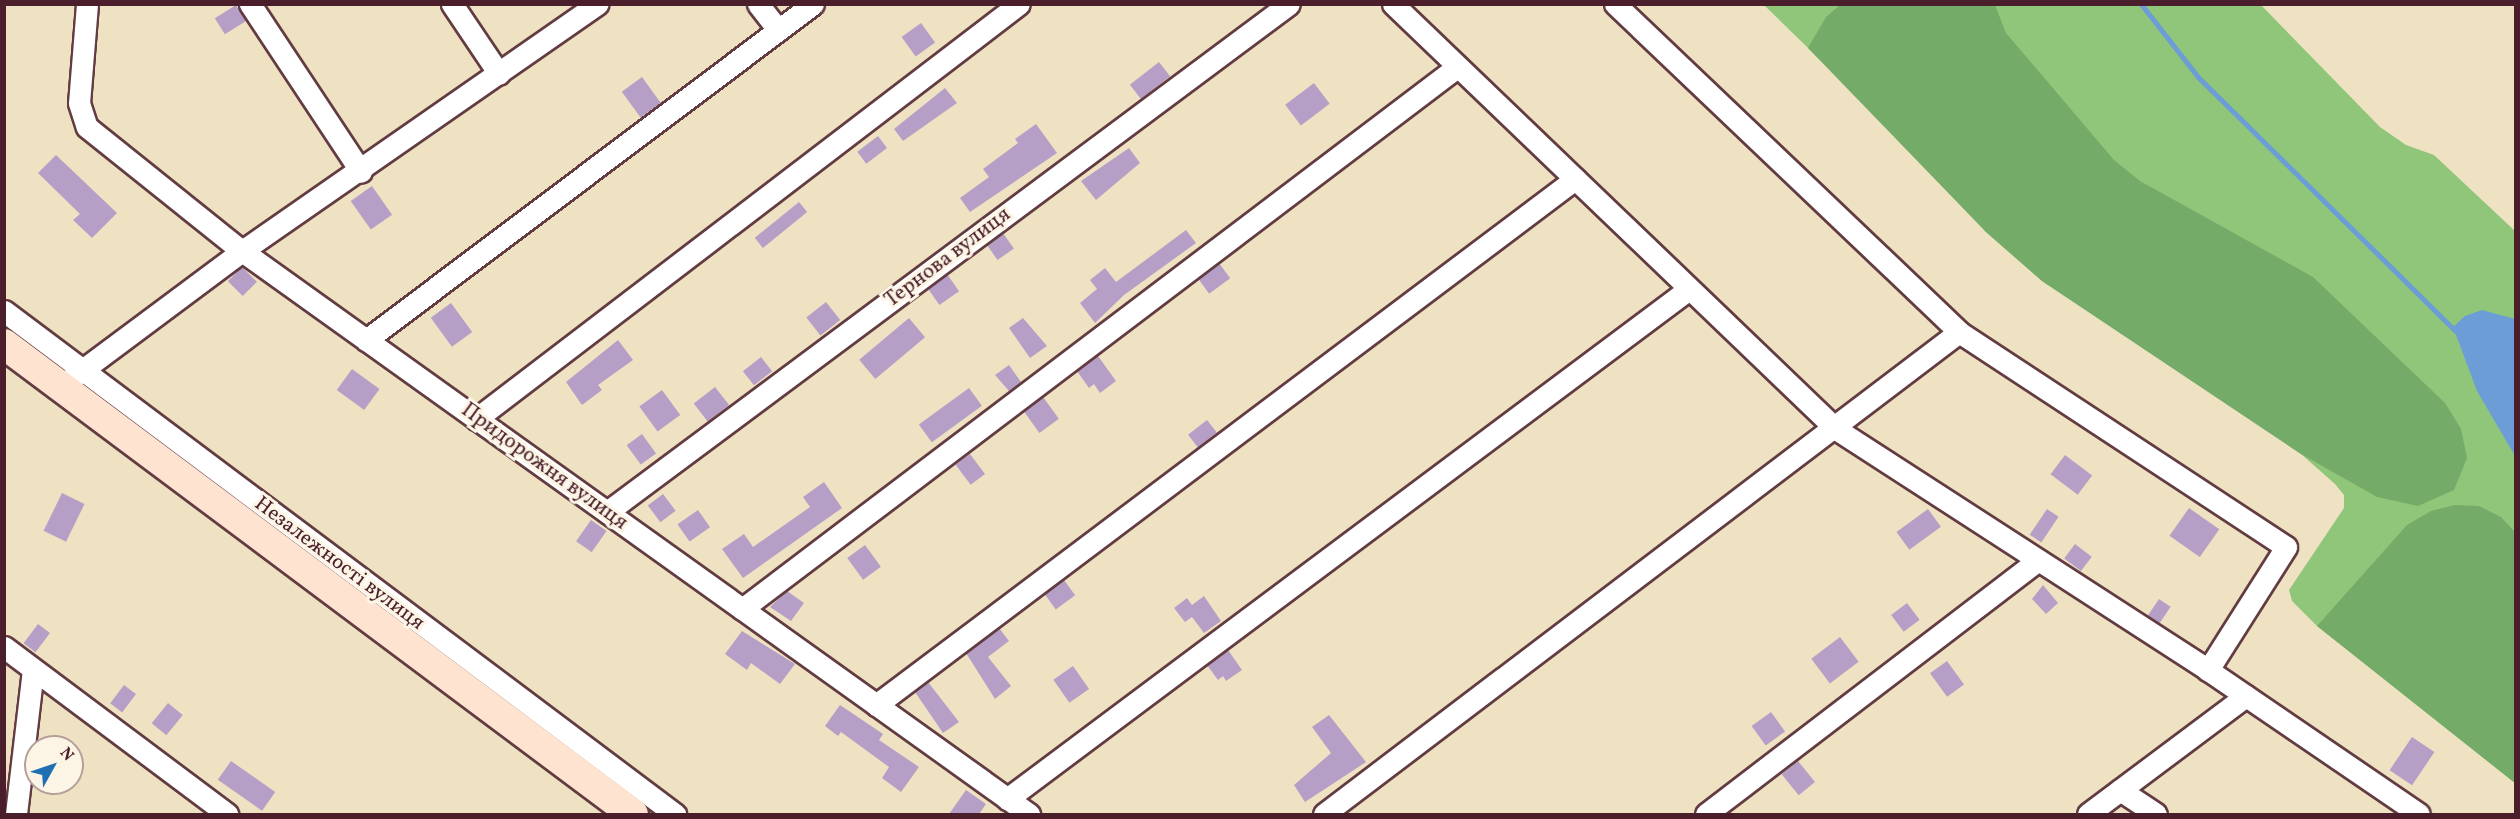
<!DOCTYPE html>
<meta charset="utf-8">
<style>
body{margin:0}
#map{position:relative;width:2520px;height:819px;overflow:hidden;background:#eee2c3;font-family:Vollkorn,serif}
div>[style]{position:absolute}
.green>*{inset:0;background:#90c679}
.forest>*{inset:0;background:#74ab69}
.water>*{inset:0;background:#6d9dd7}
.stream>*{height:5px;margin:-2.5px;padding:0 2.5px;transform-origin:2.5px;border-radius:2.5px;background:#6d9dd7}
.building>*{inset:0;background:#b69fc6;transform-origin:0 0}
.roads{filter:drop-shadow(2px 0 #633c42) drop-shadow(-2px 0 #633c42) drop-shadow(0 2px #633c42) drop-shadow(0 -2px #633c42)}
.minor>*{height:21px;margin:-10.5px;padding:0 10.5px;transform-origin:10.5px;border-radius:10.5px;background:#fff}
.secondary>*{height:30px;margin:-15px;padding:0 15px;transform-origin:15px;border-radius:15px;background:#fee3d1}
span{translate:-50% -50%;white-space:nowrap;text-align:center;line-height:1.15;-webkit-text-stroke:6px #fcf5e5;paint-order:stroke}
.street-label{font-size:21px;color:#4a1f2b}
.frame{position:absolute;inset:0;border:6px solid #4a1f2b;pointer-events:none}
.north{position:absolute;left:24px;top:735px;width:60px;height:60px;box-sizing:border-box;background:#fcf5e5;border:2px solid #b59f9b;border-radius:50%;rotate:50deg;font-size:16px;font-weight:700;line-height:24px;text-align:center;color:#4a1f2b}
.north::after{content:'';display:block;margin:auto;width:21px;height:27px;background:#1f6fb2;clip-path:polygon(50% 0,100% 100%,50% 72%,0 100%)}
</style>
<div id="map">
<div class="green">
<div style="clip-path:polygon(1764px 5px,2261px 5px,2380px 127px,2406px 145px,2434px 155px,2515px 231px,2515px 783px,2317px 626px,2292px 601px,2289px 590px,2344px 508px,2344px 495px,2335px 484px,2301px 454px,2042px 281px,1986px 232px,1882px 120px)"></div>
</div>
<div class="forest">
<div style="clip-path:polygon(1840px 5px,1995px 5px,2006px 33px,2114px 160px,2140px 181px,2313px 277px,2445px 403px,2461px 429px,2467px 458px,2454px 490px,2418px 506px,2377px 497px,2301px 454px,2042px 281px,1986px 232px,1808px 48px,1826px 17px)"></div>
<div style="clip-path:polygon(2455px 505px,2479px 506px,2501px 517px,2515px 532px,2515px 783px,2317px 626px,2407px 525px,2431px 511px)"></div>
</div>
<div class="water">
<div style="clip-path:polygon(2482px 310px,2515px 319px,2515px 456px,2477px 391px,2453px 327px,2465px 316px)"></div>
</div>
<div class="stream">
<div style="left:2141px;top:4px;width:93px;rotate:52deg"></div>
<div style="left:2198px;top:77px;width:362px;rotate:44.6deg"></div>
</div>
<div class="building">
<div style="left:236px;top:5px;width:19px;height:25px;rotate:58deg"></div>
<div style="left:921px;top:23px;width:24px;height:24px;rotate:54deg"></div>
<div style="left:1159px;top:62px;width:18px;height:37px;rotate:52deg"></div>
<div style="left:642px;top:77px;width:32px;height:25px;rotate:54deg"></div>
<div style="left:1314px;top:83px;width:26px;height:36px;rotate:53deg"></div>
<div style="clip-path:polygon(945px 88px,957px 103px,903px 141px,894px 129px)"></div>
<div style="clip-path:polygon(1036px 124px,1057px 153px,970px 212px,960px 198px,989px 177px,983px 169px,1018px 143px,1015px 139px)"></div>
<div style="left:878px;top:136px;width:15px;height:26px;rotate:53deg"></div>
<div style="clip-path:polygon(1129px 148px,1140px 163px,1096px 200px,1081px 181px)"></div>
<div style="clip-path:polygon(56px 155px,117px 213px,92px 238px,73px 220px,80px 214px,38px 173px)"></div>
<div style="left:372px;top:186px;width:35px;height:26px;rotate:55deg"></div>
<div style="left:799px;top:202px;width:13px;height:57px;rotate:51deg"></div>
<div style="clip-path:polygon(1186px 230px,1196px 243px,1124px 295px,1095px 323px,1080px 303px,1097px 289px,1090px 280px,1105px 268px,1116px 282px)"></div>
<div style="left:1003px;top:233px;width:19px;height:20px;rotate:55deg"></div>
<div style="left:1219px;top:263px;width:19px;height:26px;rotate:54deg"></div>
<div style="left:242px;top:267px;width:21px;height:20px;rotate:45deg"></div>
<div style="left:947px;top:274px;width:21px;height:24px;rotate:55deg"></div>
<div style="left:826px;top:302px;width:23px;height:25px;rotate:52deg"></div>
<div style="left:451px;top:303px;width:36px;height:25px;rotate:54deg"></div>
<div style="left:909px;top:318px;width:25px;height:65px;rotate:50deg"></div>
<div style="clip-path:polygon(1023px 318px,1047px 346px,1030px 358px,1009px 328px)"></div>
<div style="clip-path:polygon(618px 340px,633px 360px,598px 385px,602px 390px,582px 405px,566px 382px)"></div>
<div style="clip-path:polygon(1098px 356px,1116px 381px,1100px 393px,1094px 384px,1089px 388px,1077px 371px)"></div>
<div style="left:761px;top:357px;width:18px;height:23px;rotate:52deg"></div>
<div style="clip-path:polygon(1009px 365px,1021px 382px,1009px 391px,995px 375px)"></div>
<div style="left:352px;top:369px;width:34px;height:26px;rotate:36deg"></div>
<div style="left:715px;top:387px;width:23px;height:27px;rotate:52deg"></div>
<div style="left:969px;top:388px;width:22px;height:62px;rotate:54deg"></div>
<div style="left:662px;top:390px;width:31px;height:28px;rotate:54deg"></div>
<div style="left:1043px;top:397px;width:27px;height:24px;rotate:54deg"></div>
<div style="left:1207px;top:420px;width:16px;height:24px;rotate:52deg"></div>
<div style="left:642px;top:434px;width:24px;height:19px;rotate:54deg"></div>
<div style="left:970px;top:454px;width:25px;height:18px;rotate:53deg"></div>
<div style="left:2065px;top:455px;width:34px;height:24px;rotate:37deg"></div>
<div style="clip-path:polygon(824px 482px,842px 508px,743px 578px,722px 549px,744px 534px,753px 547px,810px 507px,803px 497px)"></div>
<div style="left:62px;top:493px;width:25px;height:42px;rotate:26deg"></div>
<div style="left:663px;top:494px;width:21px;height:19px;rotate:53deg"></div>
<div style="left:2189px;top:508px;width:37px;height:34px;rotate:35deg"></div>
<div style="left:1928px;top:509px;width:22px;height:39px;rotate:54deg"></div>
<div style="left:2047px;top:509px;width:14px;height:31px;rotate:34deg"></div>
<div style="left:698px;top:510px;width:21px;height:25px;rotate:55deg"></div>
<div style="left:591px;top:520px;width:19px;height:26px;rotate:35deg"></div>
<div style="left:2075px;top:544px;width:21px;height:18px;rotate:37deg"></div>
<div style="left:865px;top:545px;width:27px;height:22px;rotate:54deg"></div>
<div style="left:1064px;top:580px;width:19px;height:24px;rotate:54deg"></div>
<div style="clip-path:polygon(2043px 585px,2058px 603px,2046px 614px,2032px 599px)"></div>
<div style="clip-path:polygon(787px 591px,804px 603px,791px 621px,770px 607px)"></div>
<div style="clip-path:polygon(1204px 596px,1221px 621px,1204px 633px,1192px 617px,1185px 622px,1174px 608px,1187px 598px,1192px 605px)"></div>
<div style="left:2159px;top:599px;width:14px;height:20px;rotate:34deg"></div>
<div style="left:1907px;top:603px;width:21px;height:20px;rotate:53deg"></div>
<div style="left:38px;top:624px;width:15px;height:24px;rotate:37deg"></div>
<div style="clip-path:polygon(999px 628px,1009px 641px,988px 657px,1011px 686px,995px 699px,966px 653px)"></div>
<div style="clip-path:polygon(742px 631px,795px 664px,780px 684px,751px 663px,747px 670px,725px 654px)"></div>
<div style="left:1840px;top:637px;width:31px;height:36px;rotate:53deg"></div>
<div style="clip-path:polygon(1228px 650px,1242px 670px,1226px 681px,1223px 676px,1218px 680px,1207px 665px)"></div>
<div style="left:1947px;top:661px;width:29px;height:21px;rotate:54deg"></div>
<div style="left:1073px;top:666px;width:28px;height:24px;rotate:55deg"></div>
<div style="clip-path:polygon(928px 682px,959px 722px,943px 733px,915px 692px)"></div>
<div style="left:124px;top:685px;width:15px;height:23px;rotate:37deg"></div>
<div style="left:168px;top:703px;width:19px;height:26px;rotate:39deg"></div>
<div style="clip-path:polygon(840px 705px,883px 734px,879px 740px,919px 767px,901px 792px,882px 778px,889px 767px,841px 732px,838px 736px,825px 726px)"></div>
<div style="left:1771px;top:712px;width:24px;height:24px;rotate:54deg"></div>
<div style="clip-path:polygon(1329px 715px,1366px 762px,1305px 802px,1294px 785px,1331px 753px,1312px 727px)"></div>
<div style="left:2412px;top:737px;width:27px;height:40px;rotate:34deg"></div>
<div style="left:231px;top:761px;width:54px;height:23px;rotate:35deg"></div>
<div style="left:1798px;top:761px;width:27px;height:21px;rotate:51deg"></div>
<div style="clip-path:polygon(966px 790px,986px 804px,979px 814px,949px 814px)"></div>
</div>
<div class="roads">
<div class="minor">
<div style="left:87px;top:4px;width:99px;rotate:94.6deg"></div>
<div style="left:79px;top:103px;width:25px;rotate:72deg"></div>
<div style="left:87px;top:127px;width:198px;rotate:38.7deg"></div>
<div style="left:242px;top:251px;width:433px;rotate:-34.8deg"></div>
<div style="left:250px;top:4px;width:201px;rotate:56.5deg"></div>
<div style="left:452px;top:4px;width:84px;rotate:56.1deg"></div>
<div style="left:758px;top:4px;width:33px;rotate:52deg"></div>
<div style="left:1393px;top:4px;width:614px;rotate:43.81deg"></div>
<div style="left:1836px;top:429px;width:443px;rotate:32.9deg"></div>
<div style="left:2208px;top:670px;width:255px;rotate:34.3deg"></div>
<div style="left:1615px;top:4px;width:475px;rotate:43.6deg"></div>
<div style="left:1959px;top:332px;width:391px;rotate:33.3deg"></div>
<div style="left:2286px;top:547px;width:146px;rotate:122.4deg"></div>
<div style="left:4px;top:311px;width:839px;rotate:36.86deg"></div>
<div style="left:366px;top:340px;width:559px;rotate:-36.93deg"></div>
<div style="left:61px;top:386px;width:226px;rotate:-36.7deg"></div>
<div style="left:242px;top:251px;width:968px;rotate:35.58deg"></div>
<div style="left:476px;top:419px;width:683px;rotate:-37.39deg"></div>
<div style="left:607px;top:512px;width:850px;rotate:-36.68deg"></div>
<div style="left:742px;top:609px;width:897px;rotate:-37.16deg"></div>
<div style="left:4px;top:647px;width:279px;rotate:36.8deg"></div>
<div style="left:876px;top:705px;width:875px;rotate:-36.96deg"></div>
<div style="left:2120px;top:790px;width:43px;rotate:33.7deg"></div>
<div style="left:1007px;top:799px;width:852px;rotate:-36.79deg"></div>
<div style="left:16px;top:814px;width:145px;rotate:-83.3deg"></div>
<div style="left:1324px;top:814px;width:797px;rotate:-37.2deg"></div>
<div style="left:1706px;top:814px;width:418px;rotate:-37.4deg"></div>
<div style="left:2088px;top:814px;width:197px;rotate:-36.8deg"></div>
</div>
<div class="secondary">
<div style="left:4px;top:344px;width:785px;rotate:36.77deg"></div>
</div>
</div>
<div class="street-label">
<span style="left:948px;top:258px;rotate:-37deg">Тернова вулиця</span>
<span style="left:544px;top:467px;rotate:36deg">Придорожня вулиця</span>
<span style="left:339px;top:564px;rotate:37deg">Незалежності вулиця</span>
</div>
<div class="frame"></div>
<div class="north">N</div>
</div>
